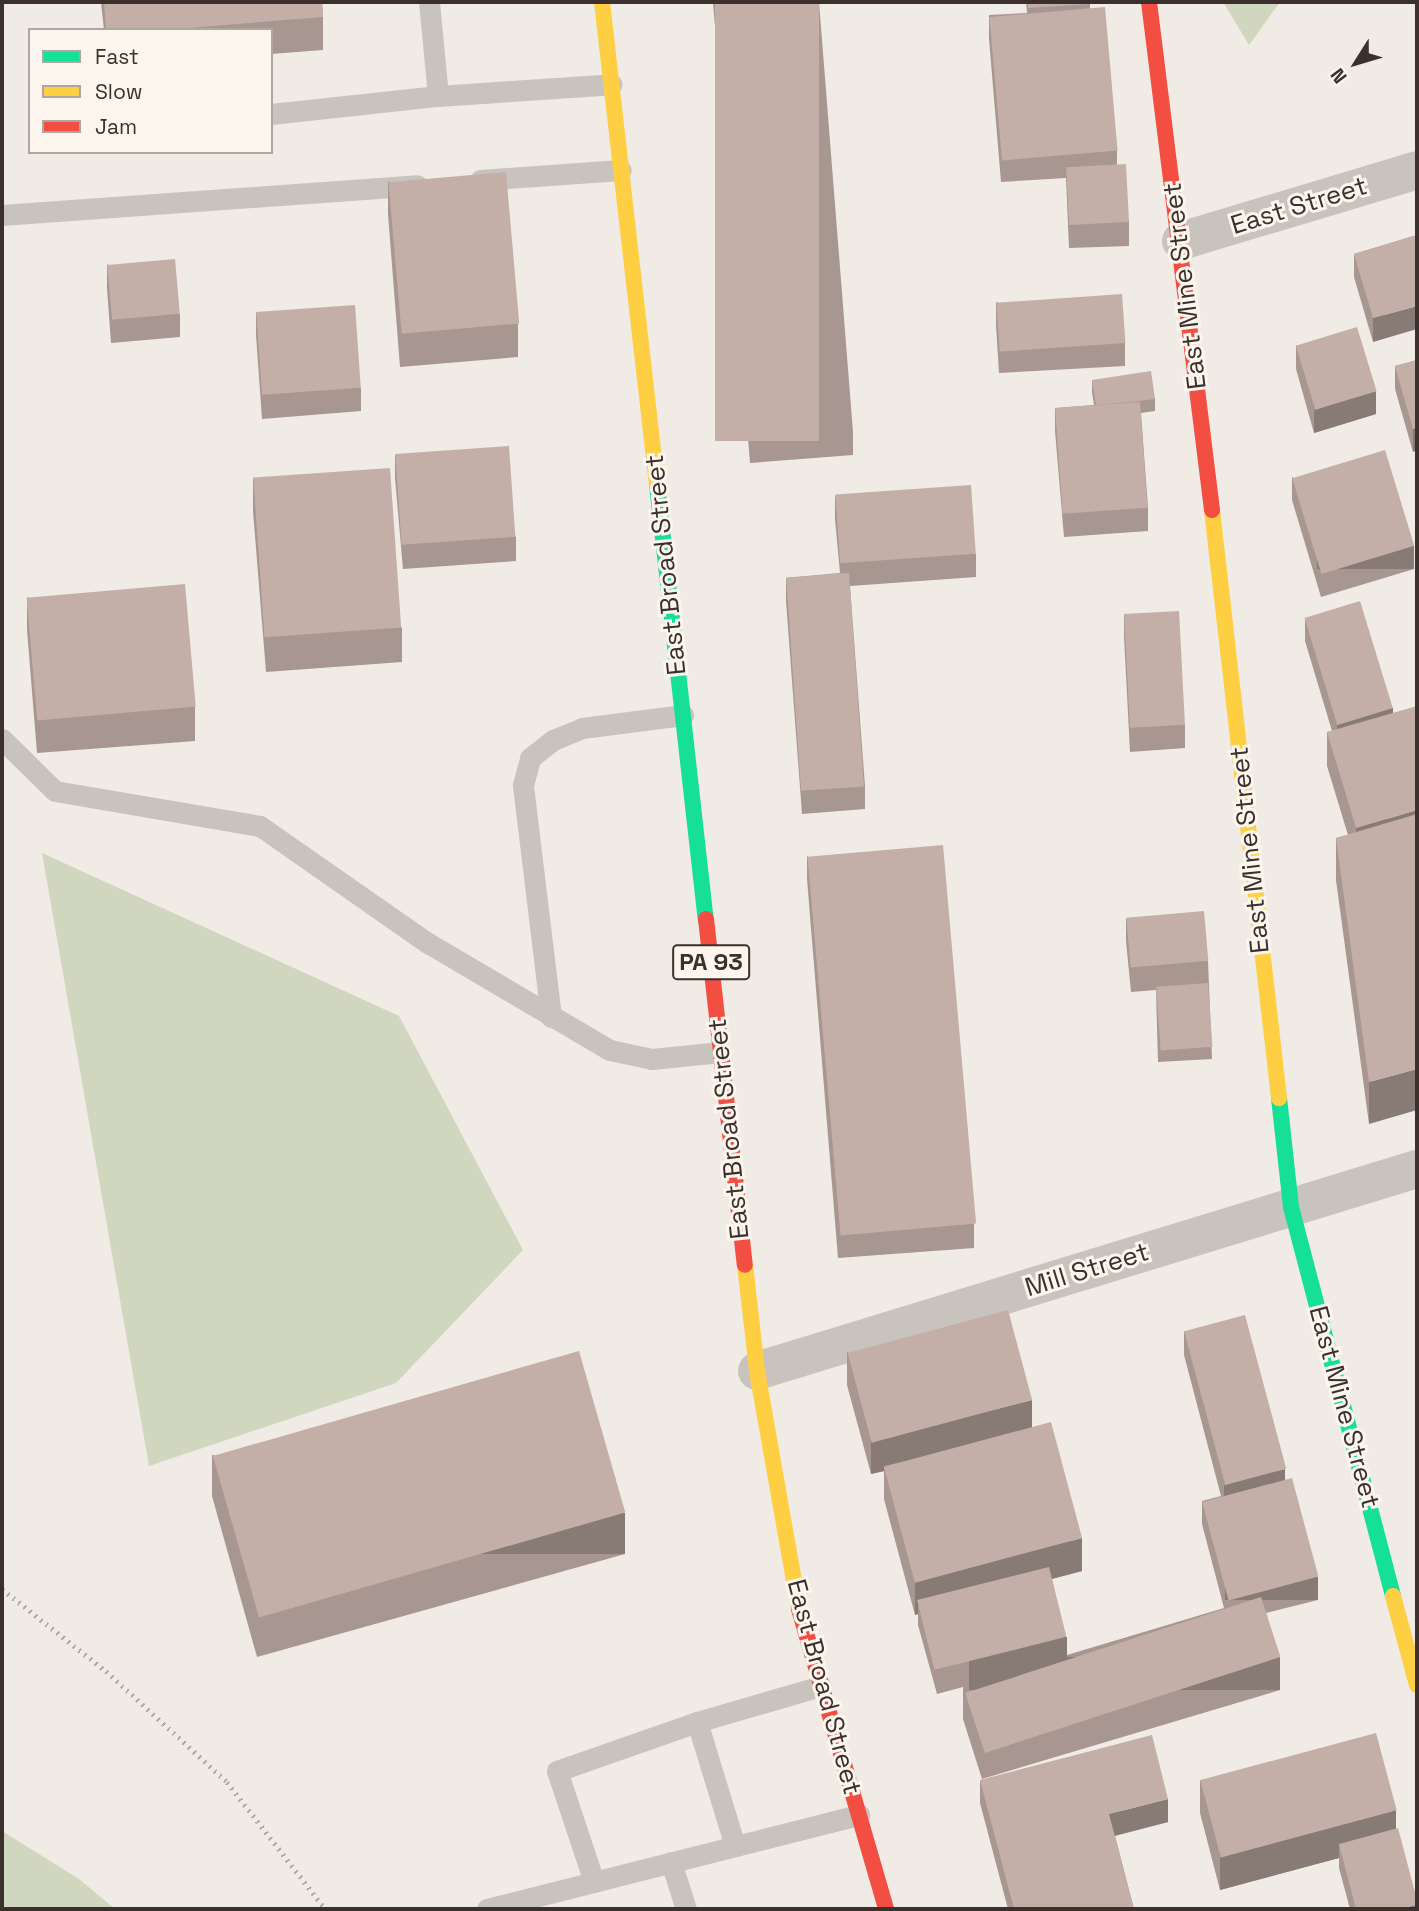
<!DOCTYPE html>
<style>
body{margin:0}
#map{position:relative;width:1419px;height:1911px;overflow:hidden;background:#f0ebe5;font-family:"Space Grotesk",sans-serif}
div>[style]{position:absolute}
.green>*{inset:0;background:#d1d6bf}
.lane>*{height:21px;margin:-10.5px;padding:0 10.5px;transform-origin:10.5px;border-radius:10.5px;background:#c9c3be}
.street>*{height:38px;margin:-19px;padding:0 19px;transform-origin:19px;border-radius:19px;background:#c9c3be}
.fast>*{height:16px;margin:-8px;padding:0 8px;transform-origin:8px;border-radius:8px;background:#16e098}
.slow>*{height:16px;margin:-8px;padding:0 8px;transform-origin:8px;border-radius:8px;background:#ffcf43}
.jam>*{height:16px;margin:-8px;padding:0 8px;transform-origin:8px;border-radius:8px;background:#f24e42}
.rail>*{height:5px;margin-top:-2.5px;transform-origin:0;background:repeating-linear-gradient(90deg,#b1aca8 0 2px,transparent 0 7px)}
.wall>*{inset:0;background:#a89690}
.shaded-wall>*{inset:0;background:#887a75;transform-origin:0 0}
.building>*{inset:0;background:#c3afa7;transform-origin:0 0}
span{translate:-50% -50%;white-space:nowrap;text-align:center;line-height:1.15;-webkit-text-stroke:6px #fbf5ee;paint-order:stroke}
.shield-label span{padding:2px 5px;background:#fbf5ee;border:2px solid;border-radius:5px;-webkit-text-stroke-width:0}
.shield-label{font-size:24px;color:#3b302b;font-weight:700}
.street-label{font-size:26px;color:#3b302b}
.frame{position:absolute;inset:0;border:4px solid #3b302b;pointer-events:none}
.legend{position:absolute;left:28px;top:28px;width:245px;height:126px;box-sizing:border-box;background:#fbf5ee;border:2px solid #aea6a0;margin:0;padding:9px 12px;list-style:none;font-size:21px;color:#3b302b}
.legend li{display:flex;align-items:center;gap:14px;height:35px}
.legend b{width:35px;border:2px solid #aea6a0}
.north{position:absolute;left:1321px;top:28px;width:70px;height:70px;-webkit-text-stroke:5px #fbf5ee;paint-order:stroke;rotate:233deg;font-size:19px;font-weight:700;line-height:28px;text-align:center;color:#3b302b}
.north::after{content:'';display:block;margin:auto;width:24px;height:32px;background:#3b302b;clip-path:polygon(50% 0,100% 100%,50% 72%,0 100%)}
</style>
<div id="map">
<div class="green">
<div style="clip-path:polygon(1223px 2px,1280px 2px,1249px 45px)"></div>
<div style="clip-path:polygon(42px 853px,399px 1016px,523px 1250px,396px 1383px,149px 1466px)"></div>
<div style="clip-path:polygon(2px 1831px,79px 1879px,115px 1909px,2px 1909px)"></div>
</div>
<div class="lane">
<div style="left:429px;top:2px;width:94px;rotate:84.5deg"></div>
<div style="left:271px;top:114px;width:168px;rotate:-6.2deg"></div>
<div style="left:438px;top:96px;width:174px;rotate:-3.9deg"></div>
<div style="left:480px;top:180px;width:141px;rotate:-4.1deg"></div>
<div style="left:2px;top:215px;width:416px;rotate:-4.1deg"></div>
<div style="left:2px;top:739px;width:74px;rotate:44.5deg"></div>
<div style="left:55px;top:791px;width:208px;rotate:9.7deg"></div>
<div style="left:260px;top:826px;width:205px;rotate:34.9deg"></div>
<div style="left:428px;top:943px;width:211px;rotate:30.5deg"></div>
<div style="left:610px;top:1050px;width:43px;rotate:12.1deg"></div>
<div style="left:652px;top:1059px;width:69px;rotate:-5.8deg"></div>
<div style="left:551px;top:1017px;width:234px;rotate:-96.9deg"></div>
<div style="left:523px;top:785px;width:28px;rotate:-75deg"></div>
<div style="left:530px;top:758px;width:29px;rotate:-38deg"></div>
<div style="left:553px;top:740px;width:31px;rotate:-22deg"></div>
<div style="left:582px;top:728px;width:102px;rotate:-7.3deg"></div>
<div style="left:735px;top:1846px;width:130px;rotate:-107deg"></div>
<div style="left:697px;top:1722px;width:129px;rotate:-16.2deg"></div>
<div style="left:671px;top:1862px;width:49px;rotate:72.3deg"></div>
<div style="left:594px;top:1882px;width:117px;rotate:-108.4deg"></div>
<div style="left:557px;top:1771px;width:148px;rotate:-19.3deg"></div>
<div style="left:487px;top:1909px;width:384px;rotate:-14.2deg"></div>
</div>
<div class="street">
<div style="left:1181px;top:241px;width:246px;rotate:-16.7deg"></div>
<div style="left:757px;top:1371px;width:690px;rotate:-17.02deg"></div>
</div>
<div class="fast">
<div style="left:657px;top:485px;width:437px;rotate:83.6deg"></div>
<div style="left:1279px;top:1098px;width:110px;rotate:83.7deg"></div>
<div style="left:1291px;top:1207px;width:402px;rotate:75.3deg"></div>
</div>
<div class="slow">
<div style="left:602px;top:2px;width:486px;rotate:83.5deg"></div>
<div style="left:1212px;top:510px;width:592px;rotate:83.5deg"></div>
<div style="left:745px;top:1265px;width:107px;rotate:83.5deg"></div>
<div style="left:757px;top:1371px;width:242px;rotate:80deg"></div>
<div style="left:1393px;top:1596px;width:92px;rotate:74.9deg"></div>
</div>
<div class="jam">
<div style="left:1149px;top:2px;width:512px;rotate:82.93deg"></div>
<div style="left:706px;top:919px;width:348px;rotate:83.6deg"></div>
<div style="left:799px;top:1609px;width:312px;rotate:73.8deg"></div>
</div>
<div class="rail">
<div style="left:2px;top:1589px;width:132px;rotate:38.3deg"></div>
<div style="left:106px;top:1671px;width:164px;rotate:42.5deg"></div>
<div style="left:227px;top:1782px;width:160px;rotate:52.3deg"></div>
</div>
<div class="wall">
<div style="clip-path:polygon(101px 2px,322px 2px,323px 17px,323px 50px,271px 54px,271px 30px,104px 30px)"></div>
<div style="clip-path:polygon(713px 2px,819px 2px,853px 432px,853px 455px,750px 463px)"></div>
<div style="clip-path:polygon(1026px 2px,1090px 2px,1090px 8px,1117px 151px,1117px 164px,1129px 222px,1129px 246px,1069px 248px,1066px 178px,1001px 182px,989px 39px,989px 15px,1027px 13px)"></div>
<div style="clip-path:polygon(388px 181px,518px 324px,518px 357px,400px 367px,388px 214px)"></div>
<div style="clip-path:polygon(1417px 235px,1373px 342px,1354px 277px,1354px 254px)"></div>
<div style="clip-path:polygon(107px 264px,180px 314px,180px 337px,111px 343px,107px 288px)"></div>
<div style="clip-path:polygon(996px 302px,1125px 343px,1125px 366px,999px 373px,996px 325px)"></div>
<div style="clip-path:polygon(256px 312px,361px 388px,361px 411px,262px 419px,256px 335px)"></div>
<div style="clip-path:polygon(1296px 345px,1376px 414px,1314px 433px,1296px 369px)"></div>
<div style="clip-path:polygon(1417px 360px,1417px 451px,1413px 452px,1395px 389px,1395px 366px)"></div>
<div style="clip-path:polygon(1092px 380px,1155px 399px,1155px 411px,1141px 413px,1148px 508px,1148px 531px,1064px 537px,1055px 431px,1055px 408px,1094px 405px,1092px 392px)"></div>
<div style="clip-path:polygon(395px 455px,516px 537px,516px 561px,403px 569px,395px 478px)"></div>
<div style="clip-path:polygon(1292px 477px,1414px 569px,1321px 597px,1292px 500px)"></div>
<div style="clip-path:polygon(253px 478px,402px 628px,402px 662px,266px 672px,253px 511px)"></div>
<div style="clip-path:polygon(835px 496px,976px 554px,976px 577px,850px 586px,865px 786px,865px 809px,802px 814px,786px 601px,786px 578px,840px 573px,835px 519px)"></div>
<div style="clip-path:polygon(27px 597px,195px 707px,195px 741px,37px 753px,27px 630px)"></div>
<div style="clip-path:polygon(1124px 613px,1185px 725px,1185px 748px,1130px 752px,1124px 636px)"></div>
<div style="clip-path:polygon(1305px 618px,1393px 708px,1369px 1124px,1336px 880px,1336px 838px,1348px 835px,1327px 766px,1327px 732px,1332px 731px,1305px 641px)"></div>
<div style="clip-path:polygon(807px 855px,974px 1224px,974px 1248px,838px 1258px,807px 879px)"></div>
<div style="clip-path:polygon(1126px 918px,1208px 961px,1212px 1059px,1158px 1062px,1156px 990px,1131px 992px,1126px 941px)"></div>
<div style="clip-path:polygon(1184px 1331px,1285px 1479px,1318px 1600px,1266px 1613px,1280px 1690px,982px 1779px,963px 1719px,963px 1687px,937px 1694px,918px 1625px,918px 1614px,915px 1615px,884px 1499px,884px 1471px,871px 1474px,847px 1385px,847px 1352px,1032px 1428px,1082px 1571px,1052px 1579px,1067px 1655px,1224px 1608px,1202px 1524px,1202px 1501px,1221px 1496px,1184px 1355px)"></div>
<div style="clip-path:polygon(212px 1455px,625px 1554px,257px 1657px,212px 1496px)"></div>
<div style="clip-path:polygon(980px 1780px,1168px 1822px,1115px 1836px,1134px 1909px,1008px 1909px,980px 1803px)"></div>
<div style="clip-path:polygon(1200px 1780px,1396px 1829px,1417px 1909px,1350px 1909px,1339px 1868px,1339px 1858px,1220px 1890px,1200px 1813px)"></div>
</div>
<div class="shaded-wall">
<div style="clip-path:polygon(1417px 306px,1417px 329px,1373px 342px,1373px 318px)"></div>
<div style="clip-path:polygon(1376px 391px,1376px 414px,1314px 433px,1314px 410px)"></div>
<div style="left:1417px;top:428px;width:23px;height:4px;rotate:90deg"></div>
<div style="left:1414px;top:546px;width:23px;height:97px;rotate:90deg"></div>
<div style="clip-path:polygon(1393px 708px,1393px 731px,1337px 748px,1337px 725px)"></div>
<div style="clip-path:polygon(1417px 810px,1417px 844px,1356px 861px,1356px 828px)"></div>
<div style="clip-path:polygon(1417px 1069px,1417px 1110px,1369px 1124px,1369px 1082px)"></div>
<div style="clip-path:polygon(1032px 1400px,1032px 1433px,884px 1466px,884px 1471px,871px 1474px,871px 1441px)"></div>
<div style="clip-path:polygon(1285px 1469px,1285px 1492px,1224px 1508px,1224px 1485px)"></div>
<div style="left:625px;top:1513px;width:41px;height:382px;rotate:90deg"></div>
<div style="clip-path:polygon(1082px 1538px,1082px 1571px,921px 1613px,918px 1602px,918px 1614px,915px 1615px,915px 1582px)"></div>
<div style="left:1318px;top:1577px;width:23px;height:93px;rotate:90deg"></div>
<div style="left:1067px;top:1637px;width:23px;height:134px;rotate:90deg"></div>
<div style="left:1280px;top:1657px;width:33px;height:311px;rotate:90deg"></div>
<div style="clip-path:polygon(1168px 1799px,1168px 1822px,1109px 1837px,1109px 1814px)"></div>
<div style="clip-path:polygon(1396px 1810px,1396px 1843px,1339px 1844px,1339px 1858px,1220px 1890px,1220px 1857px)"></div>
<div style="clip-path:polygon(1417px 1905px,1417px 1909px,1400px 1909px)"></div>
</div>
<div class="building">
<div style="clip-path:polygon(104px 2px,322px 2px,323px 17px,163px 30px,106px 30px)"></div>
<div style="left:715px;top:2px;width:104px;height:439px"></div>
<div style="clip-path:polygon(1027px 2px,1090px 2px,1090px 4px,1028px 8px)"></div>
<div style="left:1105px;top:7px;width:144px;height:116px;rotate:85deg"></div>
<div style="left:1126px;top:164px;width:58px;height:60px;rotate:87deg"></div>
<div style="left:506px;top:172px;width:152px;height:118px;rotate:85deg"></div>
<div style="clip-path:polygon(1417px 235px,1417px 306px,1373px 318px,1354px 254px)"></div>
<div style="left:175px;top:259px;width:55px;height:68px;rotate:85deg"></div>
<div style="left:1122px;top:294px;width:49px;height:126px;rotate:86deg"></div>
<div style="left:355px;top:305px;width:83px;height:99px;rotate:86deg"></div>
<div style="left:1357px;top:327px;width:67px;height:64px;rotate:73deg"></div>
<div style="clip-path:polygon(1417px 360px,1417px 428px,1413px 429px,1395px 366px)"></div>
<div style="clip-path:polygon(1151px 371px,1155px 399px,1131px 402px,1096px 405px,1092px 380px)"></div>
<div style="left:1140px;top:402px;width:106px;height:85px;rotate:86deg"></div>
<div style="left:509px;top:446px;width:91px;height:114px;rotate:86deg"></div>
<div style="left:1385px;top:450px;width:100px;height:97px;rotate:73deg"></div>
<div style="left:390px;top:468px;width:160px;height:137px;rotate:86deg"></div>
<div style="left:971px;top:485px;width:69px;height:136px;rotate:86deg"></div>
<div style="left:849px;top:573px;width:214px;height:63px;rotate:86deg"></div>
<div style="left:185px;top:584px;width:123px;height:159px;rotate:85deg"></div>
<div style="left:1360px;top:601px;width:112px;height:58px;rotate:73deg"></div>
<div style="left:1179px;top:611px;width:114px;height:55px;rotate:87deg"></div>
<div style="clip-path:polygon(1417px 706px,1417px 810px,1356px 828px,1327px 732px)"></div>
<div style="clip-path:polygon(1417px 814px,1417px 1069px,1369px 1082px,1336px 838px)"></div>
<div style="left:943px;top:845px;width:380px;height:136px;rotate:85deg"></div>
<div style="left:1204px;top:911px;width:50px;height:78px;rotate:85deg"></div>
<div style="left:1208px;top:983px;width:64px;height:52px;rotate:86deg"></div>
<div style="left:1008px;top:1310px;width:93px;height:166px;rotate:75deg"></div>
<div style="left:1245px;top:1315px;width:159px;height:63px;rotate:75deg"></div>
<div style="left:579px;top:1351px;width:168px;height:381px;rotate:74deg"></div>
<div style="left:1051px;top:1422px;width:120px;height:173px;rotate:75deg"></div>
<div style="left:1292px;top:1478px;width:102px;height:93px;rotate:75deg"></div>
<div style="left:1049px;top:1567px;width:72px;height:136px;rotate:76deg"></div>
<div style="left:1261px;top:1597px;width:63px;height:311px;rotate:72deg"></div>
<div style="left:1376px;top:1733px;width:80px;height:182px;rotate:75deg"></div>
<div style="clip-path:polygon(1152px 1735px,1168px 1799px,1109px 1814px,1134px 1909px,1014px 1909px,980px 1780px)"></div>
<div style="clip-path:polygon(1398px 1828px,1417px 1900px,1417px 1905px,1400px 1909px,1356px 1909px,1339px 1844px)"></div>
</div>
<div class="shield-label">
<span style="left:711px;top:962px">PA 93</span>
</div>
<div class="street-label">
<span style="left:1299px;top:206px;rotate:-17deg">East Street</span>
<span style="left:1185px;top:286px;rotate:-97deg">East Mine Street</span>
<span style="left:666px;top:565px;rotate:-96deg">East Broad Street</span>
<span style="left:1250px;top:850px;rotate:-96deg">East Mine Street</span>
<span style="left:729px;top:1129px;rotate:-96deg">East Broad Street</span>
<span style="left:1087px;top:1270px;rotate:-17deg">Mill Street</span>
<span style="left:1344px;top:1407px;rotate:75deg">East Mine Street</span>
<span style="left:824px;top:1687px;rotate:75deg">East Broad Street</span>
</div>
<div class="frame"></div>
<ul class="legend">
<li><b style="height:9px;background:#16e098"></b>Fast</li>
<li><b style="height:9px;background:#ffcf43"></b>Slow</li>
<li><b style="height:9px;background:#f24e42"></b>Jam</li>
</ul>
<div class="north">N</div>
</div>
